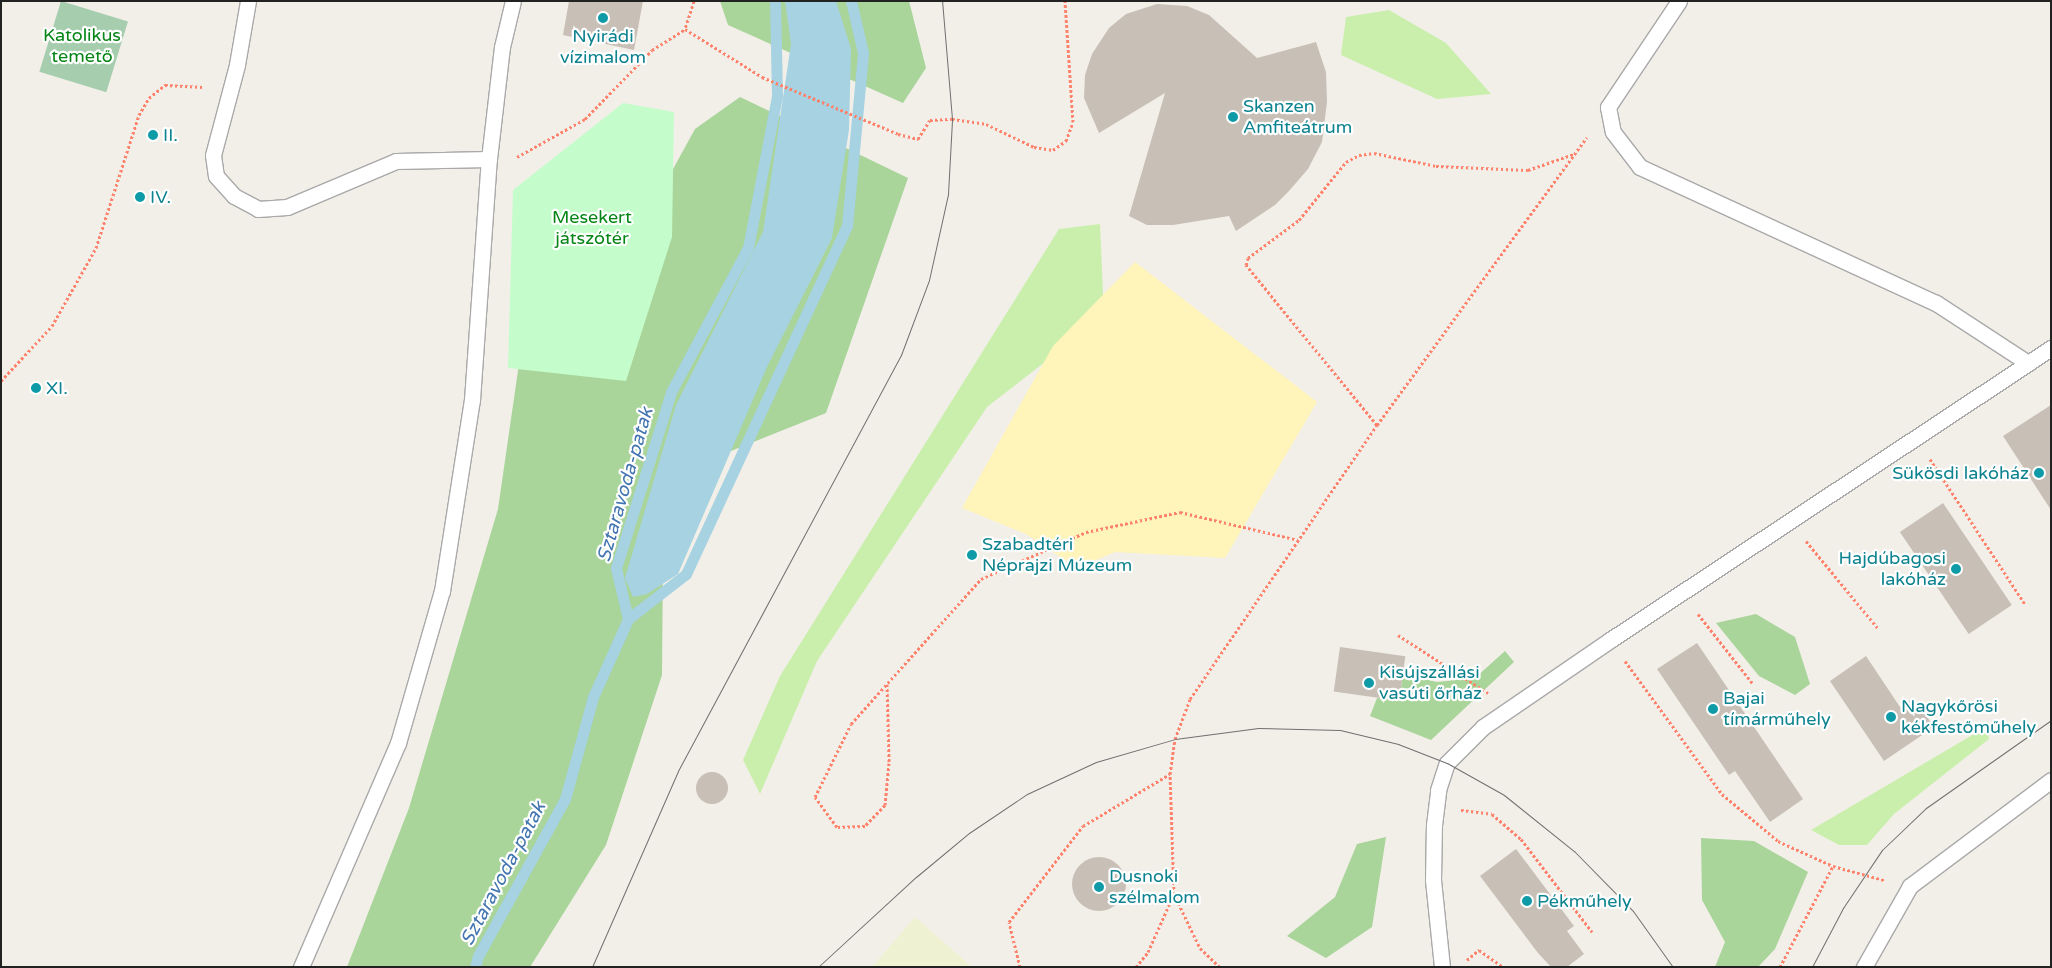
<!DOCTYPE html>
<meta charset="utf-8">
<style>
body{margin:0}
#map{position:relative;width:2052px;height:968px;overflow:hidden;background:#f2efe8;font-family:"Varela Round",sans-serif}
div>[style]{position:absolute}
.farmland>*{inset:0;background:#eef2d3}
.grass>*{inset:0;background:#caefac}
.forest>*{inset:0;background:#a9d49a}
.sand>*{inset:0;background:#fff4b9}
.cemetery>*{inset:0;background:#a7cdaf;transform-origin:0 0}
.park>*{inset:0;background:#c4fdcb}
.water>*{inset:0;background:#a6d2e2}
.stream>*{height:11px;margin:-5.5px;padding:0 5.5px;transform-origin:5.5px;border-radius:5.5px;background:#a6d2e2}
.building>*{inset:0;background:#c8bfb7;transform-origin:0 0}
.round{border-radius:50%}
.path>*{height:3px;margin-top:-1.5px;transform-origin:0;background:repeating-linear-gradient(90deg,#ff826c 0 2.5px,transparent 0 5px)}
.roads{filter:drop-shadow(1px 0 #a9a9a9) drop-shadow(-1px 0 #a9a9a9) drop-shadow(0 1px #a9a9a9) drop-shadow(0 -1px #a9a9a9)}
.service>*{height:15px;margin:-7.5px;padding:0 7.5px;transform-origin:7.5px;border-radius:7.5px;background:#fff}
.tram>*{height:1px;margin:-0.5px;padding:0 0.5px;transform-origin:0.5px;border-radius:0.5px;background:#707070}
.dots>*{width:14px;height:14px;translate:-50% -50%;box-sizing:border-box;border:2px solid #fff;border-radius:50%}
span{translate:-50% -50%;white-space:nowrap;text-align:center;line-height:1.15;-webkit-text-stroke:4.5px #fff;paint-order:stroke}
.park-label{font-size:18px;color:#058516}
.culture-label{font-size:18px;color:#0d838f}
.left{translate:0 -50%;text-align:left}
.right{translate:-100% -50%;text-align:right}
.water-label{font-size:19px;color:#4375b1;font-style:italic}
.frame{position:absolute;inset:0;border:2px solid #222;pointer-events:none}
</style>
<div id="map">
<div class="farmland">
<div style="clip-path:polygon(915px 917px,972px 967px,872px 967px)"></div>
</div>
<div class="grass">
<div style="clip-path:polygon(1389px 10px,1446px 43px,1491px 94px,1437px 99px,1341px 55px,1346px 17px)"></div>
<div style="clip-path:polygon(1100px 224px,1104px 316px,987px 407px,817px 661px,760px 794px,743px 760px,780px 676px,1059px 229px)"></div>
<div style="clip-path:polygon(1986px 727px,1989px 739px,1894px 814px,1867px 845px,1839px 845px,1811px 830px)"></div>
</div>
<div class="forest">
<div style="clip-path:polygon(720px 1px,909px 1px,926px 68px,903px 103px,728px 25px)"></div>
<div style="clip-path:polygon(740px 97px,908px 178px,826px 413px,701px 463px,663px 552px,662px 675px,606px 845px,530px 967px,347px 967px,409px 808px,498px 509px,535px 253px,629px 249px,695px 129px)"></div>
<div style="clip-path:polygon(1756px 614px,1795px 637px,1810px 684px,1795px 695px,1759px 676px,1716px 623px)"></div>
<div style="clip-path:polygon(1505px 651px,1514px 662px,1431px 740px,1370px 716px,1377px 698px,1399px 701px,1403px 674px,1437px 682px,1475px 678px)"></div>
<div style="clip-path:polygon(1386px 837px,1372px 927px,1326px 958px,1287px 936px,1335px 897px,1357px 844px)"></div>
<div style="clip-path:polygon(1701px 838px,1754px 841px,1808px 872px,1775px 949px,1758px 967px,1715px 967px,1725px 942px,1702px 900px)"></div>
</div>
<div class="sand">
<div style="clip-path:polygon(1135px 262px,1317px 402px,1225px 558px,1115px 552px,1077px 568px,1026px 534px,962px 508px,1053px 346px)"></div>
</div>
<div class="cemetery">
<div style="left:61px;top:1px;width:70px;height:74px;rotate:17deg"></div>
</div>
<div class="park">
<div style="clip-path:polygon(623px 103px,674px 112px,672px 237px,626px 381px,508px 368px,513px 190px)"></div>
</div>
<div class="water">
<div style="clip-path:polygon(785px 1px,836px 1px,851px 49px,849px 130px,832px 238px,767px 367px,678px 574px,647px 594px,633px 597px,625px 578px,676px 405px,763px 232px,791px 44px)"></div>
</div>
<div class="stream">
<div style="left:628px;top:619px;width:73px;rotate:-37.8deg"></div>
<div style="left:686px;top:574px;width:383px;rotate:-65.2deg"></div>
<div style="left:847px;top:226px;width:174px;rotate:-84.7deg"></div>
<div style="left:863px;top:53px;width:53px;rotate:-103deg"></div>
<div style="left:475px;top:967px;width:11px;rotate:-75deg"></div>
<div style="left:478px;top:956px;width:179px;rotate:-61deg"></div>
<div style="left:565px;top:799px;width:106px;rotate:-74.6deg"></div>
<div style="left:593px;top:697px;width:85px;rotate:-65.8deg"></div>
<div style="left:628px;top:619px;width:52px;rotate:-103.2deg"></div>
<div style="left:616px;top:568px;width:184px;rotate:-72.6deg"></div>
<div style="left:671px;top:392px;width:163px;rotate:-61.9deg"></div>
<div style="left:748px;top:248px;width:155px;rotate:-79.2deg"></div>
<div style="left:777px;top:96px;width:95px;rotate:-91.2deg"></div>
</div>
<div class="building">
<div style="clip-path:polygon(569px 1px,643px 1px,634px 50px,563px 35px)"></div>
<div style="clip-path:polygon(1157px 4px,1187px 6px,1209px 15px,1257px 58px,1316px 42px,1326px 72px,1327px 102px,1322px 142px,1308px 169px,1289px 191px,1275px 205px,1236px 231px,1229px 216px,1173px 225px,1147px 225px,1129px 216px,1165px 93px,1099px 133px,1084px 98px,1085px 75px,1092px 54px,1109px 28px,1126px 14px)"></div>
<div style="clip-path:polygon(2051px 405px,2051px 510px,2003px 436px)"></div>
<div style="left:1943px;top:503px;width:123px;height:52px;rotate:56deg"></div>
<div style="clip-path:polygon(1697px 643px,1803px 799px,1770px 822px,1735px 771px,1729px 775px,1657px 669px)"></div>
<div style="left:1340px;top:647px;width:66px;height:45px;rotate:8deg"></div>
<div style="clip-path:polygon(1866px 656px,1900px 707px,1914px 698px,1934px 727px,1884px 761px,1830px 681px)"></div>
<div class="round" style="left:696px;top:772px;width:32px;height:32px"></div>
<div style="clip-path:polygon(1516px 849px,1574px 926px,1567px 931px,1584px 954px,1567px 967px,1551px 967px,1538px 953px,1480px 876px)"></div>
<div class="round" style="left:1072px;top:857px;width:54px;height:54px"></div>
</div>
<div class="path">
<div style="left:694px;top:1px;width:29px;rotate:108deg"></div>
<div style="left:685px;top:29px;width:91px;rotate:31.9deg"></div>
<div style="left:762px;top:77px;width:147px;rotate:22.7deg"></div>
<div style="left:898px;top:134px;width:21px;rotate:14deg"></div>
<div style="left:918px;top:139px;width:22px;rotate:-58deg"></div>
<div style="left:930px;top:120px;width:22px;rotate:-3deg"></div>
<div style="left:952px;top:119px;width:34px;rotate:8deg"></div>
<div style="left:986px;top:124px;width:53px;rotate:25.6deg"></div>
<div style="left:1034px;top:147px;width:19px;rotate:9deg"></div>
<div style="left:1053px;top:150px;width:16px;rotate:-35deg"></div>
<div style="left:1066px;top:141px;width:20px;rotate:-70deg"></div>
<div style="left:1073px;top:122px;width:121px;rotate:-93.8deg"></div>
<div style="left:517px;top:157px;width:78px;rotate:-29.2deg"></div>
<div style="left:585px;top:119px;width:96px;rotate:-45.8deg"></div>
<div style="left:652px;top:50px;width:39px;rotate:-32deg"></div>
<div style="left:1px;top:381px;width:75px;rotate:-47.2deg"></div>
<div style="left:52px;top:326px;width:90px;rotate:-60.6deg"></div>
<div style="left:96px;top:248px;width:140px;rotate:-72.1deg"></div>
<div style="left:139px;top:115px;width:20px;rotate:-60deg"></div>
<div style="left:149px;top:98px;width:21px;rotate:-39deg"></div>
<div style="left:165px;top:85px;width:38px;rotate:3deg"></div>
<div style="left:1377px;top:425px;width:207px;rotate:-129.3deg"></div>
<div style="left:1246px;top:265px;width:7px;rotate:-74deg"></div>
<div style="left:1248px;top:258px;width:64px;rotate:-36.7deg"></div>
<div style="left:1299px;top:220px;width:75px;rotate:-51deg"></div>
<div style="left:1346px;top:162px;width:15px;rotate:-28deg"></div>
<div style="left:1359px;top:155px;width:15px;rotate:-8deg"></div>
<div style="left:1374px;top:153px;width:63px;rotate:11.8deg"></div>
<div style="left:1436px;top:166px;width:92px;rotate:2.5deg"></div>
<div style="left:1528px;top:170px;width:49px;rotate:-19.2deg"></div>
<div style="left:1930px;top:459px;width:173px;rotate:56.8deg"></div>
<div style="left:1806px;top:541px;width:112px;rotate:50.5deg"></div>
<div style="left:1698px;top:614px;width:89px;rotate:51.8deg"></div>
<div style="left:1398px;top:635px;width:107px;rotate:32.8deg"></div>
<div style="left:1625px;top:661px;width:165px;rotate:53.9deg"></div>
<div style="left:1722px;top:794px;width:73px;rotate:40deg"></div>
<div style="left:1778px;top:841px;width:60px;rotate:24.4deg"></div>
<div style="left:1833px;top:866px;width:53px;rotate:15.4deg"></div>
<div style="left:887px;top:684px;width:79px;rotate:88.5deg"></div>
<div style="left:889px;top:763px;width:42px;rotate:95.4deg"></div>
<div style="left:885px;top:805px;width:29px;rotate:134deg"></div>
<div style="left:865px;top:826px;width:28px;rotate:178deg"></div>
<div style="left:837px;top:827px;width:37px;rotate:-126deg"></div>
<div style="left:815px;top:797px;width:81px;rotate:-63.7deg"></div>
<div style="left:851px;top:724px;width:195px;rotate:-48.1deg"></div>
<div style="left:981px;top:579px;width:115px;rotate:-24.1deg"></div>
<div style="left:1086px;top:532px;width:96px;rotate:-12deg"></div>
<div style="left:1180px;top:512px;width:121px;rotate:13.3deg"></div>
<div style="left:1461px;top:810px;width:31px;rotate:7deg"></div>
<div style="left:1492px;top:814px;width:38px;rotate:41deg"></div>
<div style="left:1521px;top:839px;width:117px;rotate:52.6deg"></div>
<div style="left:1174px;top:894px;width:60px;rotate:64.3deg"></div>
<div style="left:1200px;top:948px;width:28px;rotate:44deg"></div>
<div style="left:1467px;top:960px;width:16px;rotate:-40deg"></div>
<div style="left:1479px;top:950px;width:29px;rotate:35deg"></div>
<div style="left:1020px;top:967px;width:46px;rotate:-103.7deg"></div>
<div style="left:1009px;top:922px;width:121px;rotate:-52.4deg"></div>
<div style="left:1083px;top:826px;width:101px;rotate:-30.9deg"></div>
<div style="left:1170px;top:774px;width:35px;rotate:-82deg"></div>
<div style="left:1175px;top:739px;width:43px;rotate:-69.4deg"></div>
<div style="left:1190px;top:699px;width:332px;rotate:-55.7deg"></div>
<div style="left:1377px;top:425px;width:356px;rotate:-53.9deg"></div>
<div style="left:1136px;top:967px;width:19px;rotate:-51deg"></div>
<div style="left:1148px;top:952px;width:64px;rotate:-65.9deg"></div>
<div style="left:1174px;top:894px;width:120px;rotate:-91.9deg"></div>
<div style="left:1780px;top:967px;width:114px;rotate:-62.3deg"></div>
</div>
<div class="roads">
<div class="service">
<div style="left:248px;top:1px;width:65px;rotate:99.8deg"></div>
<div style="left:237px;top:65px;width:93px;rotate:104.9deg"></div>
<div style="left:213px;top:155px;width:21px;rotate:82deg"></div>
<div style="left:216px;top:176px;width:27px;rotate:48deg"></div>
<div style="left:234px;top:196px;width:27px;rotate:28deg"></div>
<div style="left:258px;top:209px;width:29px;rotate:-4deg"></div>
<div style="left:287px;top:207px;width:118px;rotate:-22.9deg"></div>
<div style="left:396px;top:161px;width:93px;rotate:-1.2deg"></div>
<div style="left:1679px;top:1px;width:128px;rotate:123.8deg"></div>
<div style="left:1608px;top:107px;width:25px;rotate:79deg"></div>
<div style="left:1613px;top:132px;width:44px;rotate:52.4deg"></div>
<div style="left:1640px;top:167px;width:326px;rotate:24.7deg"></div>
<div style="left:1936px;top:303px;width:110px;rotate:33.1deg"></div>
<div style="left:301px;top:967px;width:244px;rotate:-66.6deg"></div>
<div style="left:398px;top:743px;width:158px;rotate:-73.9deg"></div>
<div style="left:442px;top:591px;width:193px;rotate:-81.1deg"></div>
<div style="left:472px;top:400px;width:242px;rotate:-86deg"></div>
<div style="left:489px;top:159px;width:113px;rotate:-83.4deg"></div>
<div style="left:502px;top:47px;width:47px;rotate:-76.6deg"></div>
<div style="left:1442px;top:967px;width:87px;rotate:-95.9deg"></div>
<div style="left:1433px;top:880px;width:55px;rotate:-89deg"></div>
<div style="left:1434px;top:825px;width:35px;rotate:-83deg"></div>
<div style="left:1438px;top:790px;width:28px;rotate:-72deg"></div>
<div style="left:1447px;top:763px;width:51px;rotate:-45deg"></div>
<div style="left:1483px;top:727px;width:154px;rotate:-34.4deg"></div>
<div style="left:1610px;top:640px;width:529px;rotate:-33.51deg"></div>
<div style="left:1864px;top:967px;width:93px;rotate:-60.4deg"></div>
<div style="left:1910px;top:886px;width:176px;rotate:-36.9deg"></div>
</div>
</div>
<div class="tram">
<div style="left:592px;top:967px;width:216px;rotate:-66.3deg"></div>
<div style="left:679px;top:769px;width:470px;rotate:-61.8deg"></div>
<div style="left:901px;top:355px;width:80px;rotate:-69.5deg"></div>
<div style="left:929px;top:280px;width:88px;rotate:-77.5deg"></div>
<div style="left:948px;top:194px;width:75px;rotate:-86.9deg"></div>
<div style="left:952px;top:119px;width:118px;rotate:-94.8deg"></div>
<div style="left:818px;top:967px;width:133px;rotate:-42.6deg"></div>
<div style="left:916px;top:877px;width:69px;rotate:-39.7deg"></div>
<div style="left:969px;top:833px;width:70px;rotate:-33.9deg"></div>
<div style="left:1027px;top:794px;width:76px;rotate:-24.9deg"></div>
<div style="left:1096px;top:762px;width:82px;rotate:-16.2deg"></div>
<div style="left:1175px;top:739px;width:84px;rotate:-7.5deg"></div>
<div style="left:1258px;top:728px;width:82px;rotate:1.4deg"></div>
<div style="left:1340px;top:730px;width:60px;rotate:13.6deg"></div>
<div style="left:1398px;top:744px;width:53px;rotate:21.2deg"></div>
<div style="left:1447px;top:763px;width:65px;rotate:29.3deg"></div>
<div style="left:1504px;top:795px;width:90px;rotate:38.7deg"></div>
<div style="left:1574px;top:851px;width:84px;rotate:45.5deg"></div>
<div style="left:1633px;top:911px;width:69px;rotate:54.5deg"></div>
<div style="left:1812px;top:967px;width:67px;rotate:-62.3deg"></div>
<div style="left:1843px;top:908px;width:70px;rotate:-56.1deg"></div>
<div style="left:1882px;top:850px;width:61px;rotate:-43.7deg"></div>
<div style="left:1926px;top:808px;width:153px;rotate:-35.1deg"></div>
</div>
<div class="dots">
<div style="left:603px;top:18px;background:#0f9aa8"></div>
<div style="left:1233px;top:117px;background:#0f9aa8"></div>
<div style="left:153px;top:135px;background:#0f9aa8"></div>
<div style="left:140px;top:197px;background:#0f9aa8"></div>
<div style="left:36px;top:388px;background:#0f9aa8"></div>
<div style="left:2039px;top:473px;background:#0f9aa8"></div>
<div style="left:972px;top:555px;background:#0f9aa8"></div>
<div style="left:1956px;top:569px;background:#0f9aa8"></div>
<div style="left:1369px;top:683px;background:#0f9aa8"></div>
<div style="left:1713px;top:709px;background:#0f9aa8"></div>
<div style="left:1891px;top:717px;background:#0f9aa8"></div>
<div style="left:1099px;top:887px;background:#0f9aa8"></div>
<div style="left:1527px;top:901px;background:#0f9aa8"></div>
</div>
<div class="park-label">
<span style="left:82px;top:46px">Katolikus<br>temető</span>
<span style="left:592px;top:228px">Mesekert<br>játszótér</span>
</div>
<div class="culture-label">
<span style="left:603px;top:47px">Nyirádi<br>vízimalom</span>
<span class="left" style="left:1243px;top:117px">Skanzen<br>Amfiteátrum</span>
<span class="left" style="left:163px;top:135px">II.</span>
<span class="left" style="left:150px;top:197px">IV.</span>
<span class="left" style="left:46px;top:388px">XI.</span>
<span class="right" style="left:2029px;top:473px">Sükösdi lakóház</span>
<span class="left" style="left:982px;top:555px">Szabadtéri<br>Néprajzi Múzeum</span>
<span class="right" style="left:1946px;top:569px">Hajdúbagosi<br>lakóház</span>
<span class="left" style="left:1379px;top:683px">Kisújszállási<br>vasúti őrház</span>
<span class="left" style="left:1723px;top:709px">Bajai<br>tímárműhely</span>
<span class="left" style="left:1901px;top:717px">Nagykőrösi<br>kékfestőműhely</span>
<span class="left" style="left:1109px;top:887px">Dusnoki<br>szélmalom</span>
<span class="left" style="left:1537px;top:901px">Pékműhely</span>
</div>
<div class="water-label">
<span style="left:626px;top:485px;rotate:-74deg">Sztaravoda-patak</span>
<span style="left:504px;top:874px;rotate:-62deg">Sztaravoda-patak</span>
</div>
<div class="frame"></div>
</div>
